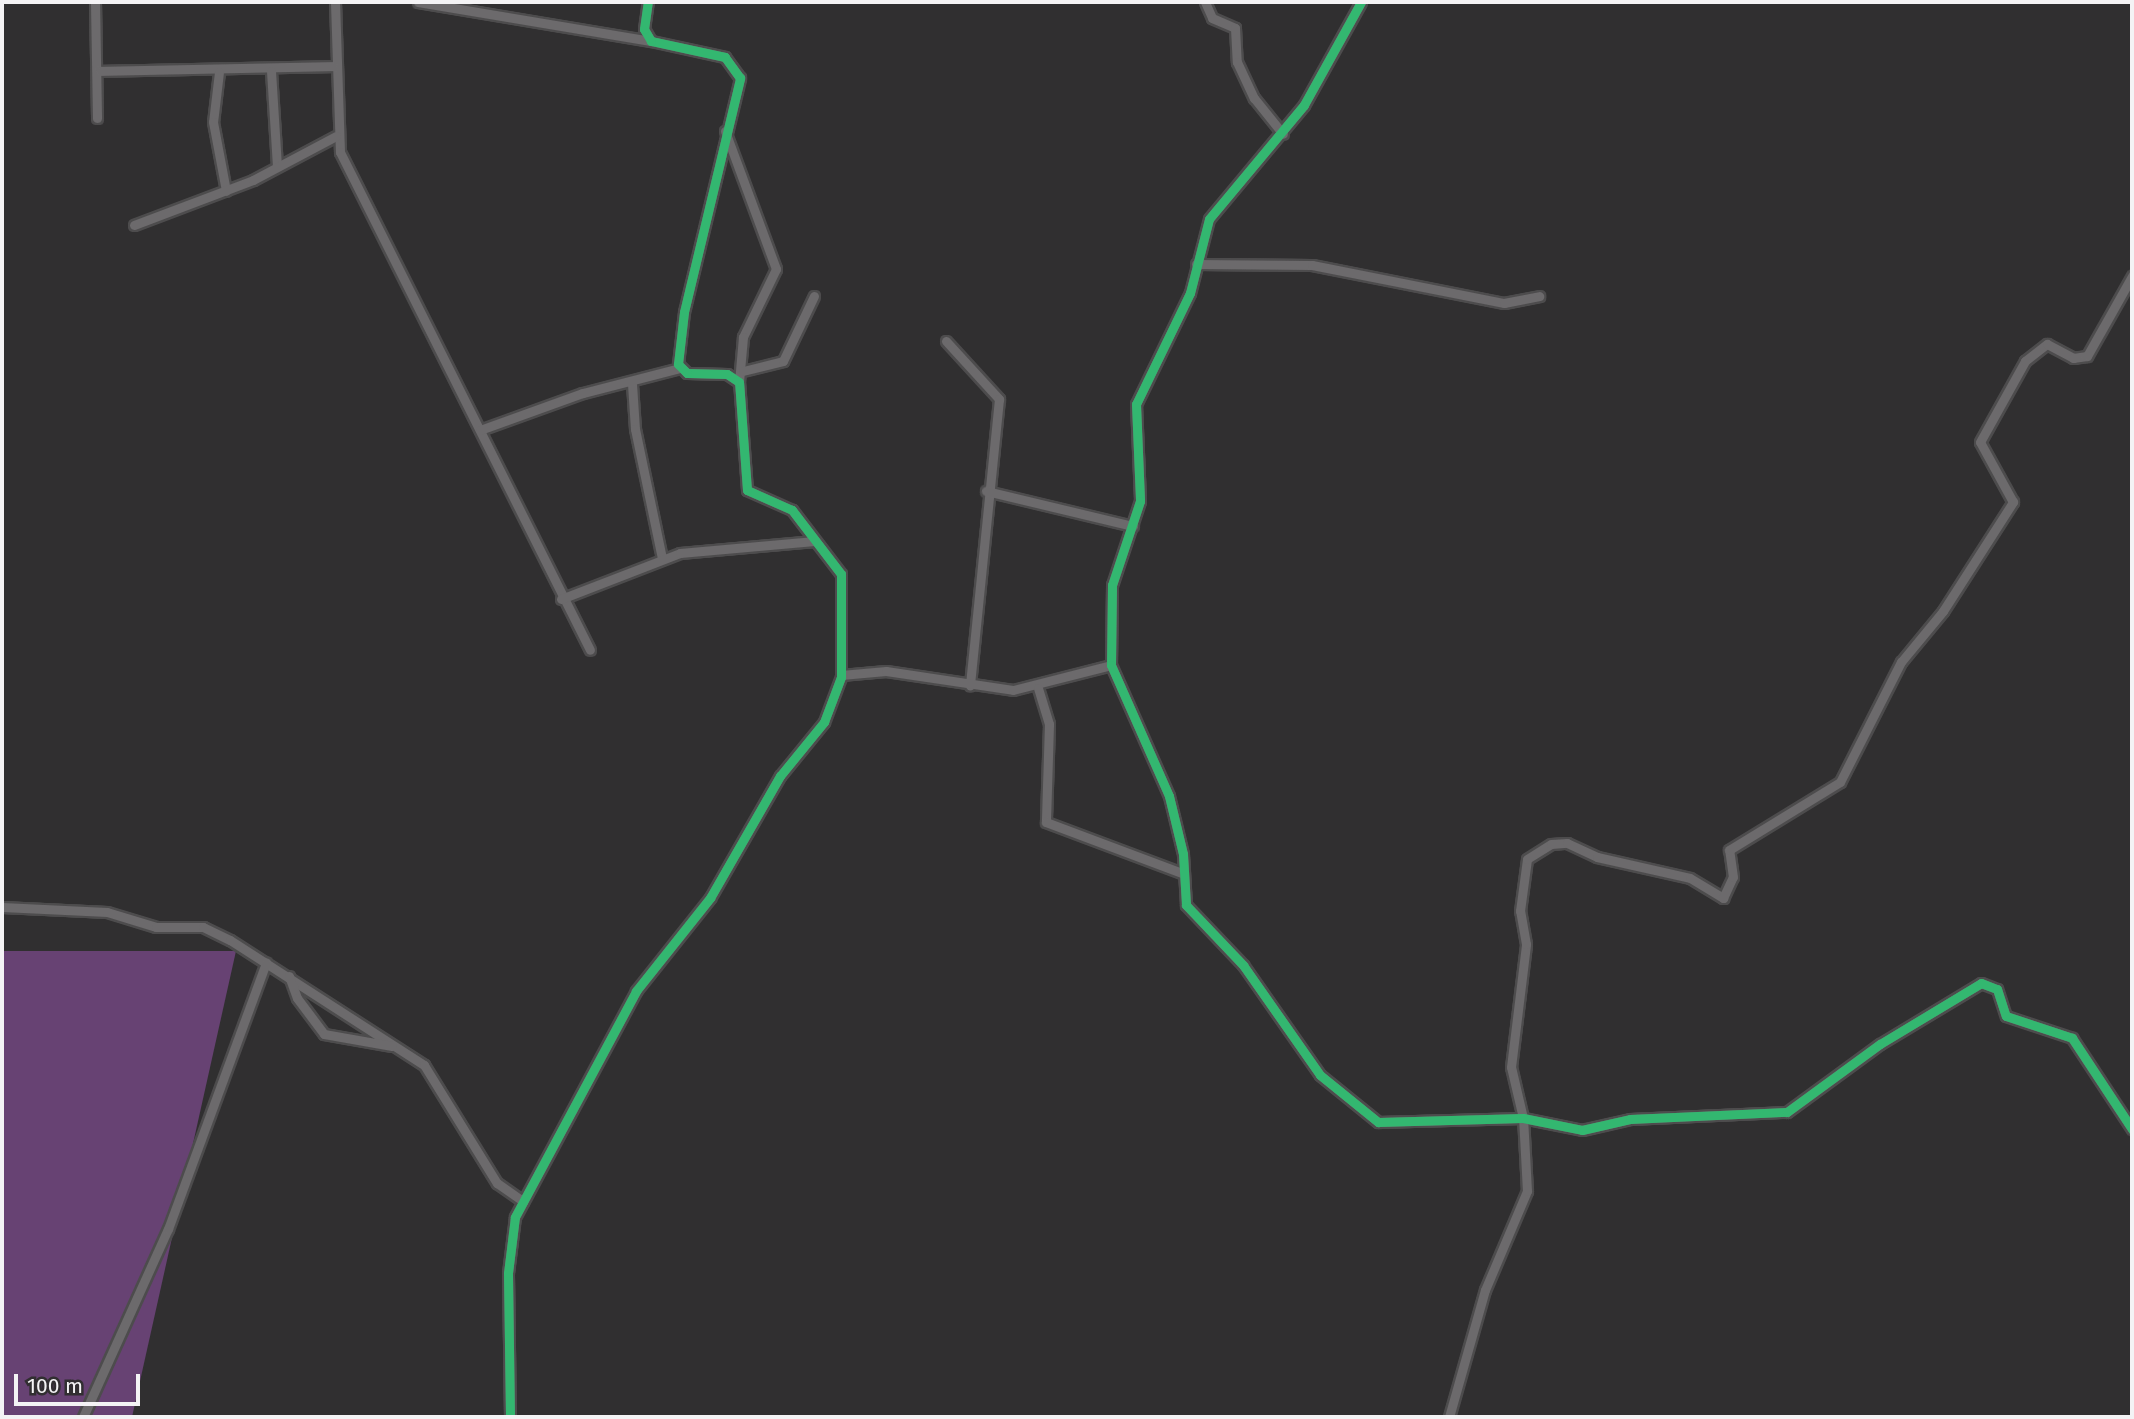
<!DOCTYPE html>
<style>
body{margin:0}
#map{position:relative;width:2134px;height:1419px;overflow:hidden;background:#302f30;font-family:"Fira Sans",sans-serif}
div>[style]{position:absolute}
.forest>*{inset:0;background:#674273}
.roads{filter:drop-shadow(2px 0 #4d4c4d) drop-shadow(-2px 0 #4d4c4d) drop-shadow(0 2px #4d4c4d) drop-shadow(0 -2px #4d4c4d)}
.street>*{height:9px;margin:-4.5px;padding:0 4.5px;transform-origin:4.5px;border-radius:4.5px;background:#6c6a6c}
.cycleway>*{height:9px;margin:-4.5px;padding:0 4.5px;transform-origin:4.5px;border-radius:4.5px;background:#33b770}
span{translate:-50% -50%;white-space:nowrap;text-align:center;line-height:1.15;-webkit-text-stroke:6px #312e31;paint-order:stroke}
.frame{position:absolute;inset:0;border:4px solid #f4f3f5;pointer-events:none}
.scale{position:absolute;left:14px;top:1374px;width:126px;height:32px;box-sizing:border-box;border:4px solid #f4f3f5;border-top:0;padding-left:9px;font-size:21px;line-height:24px;white-space:nowrap;color:#f4f3f5;-webkit-text-stroke:5px #312e31;paint-order:stroke}
</style>
<div id="map">
<div class="forest">
<div style="clip-path:polygon(2px 951px,236px 951px,132px 1417px,2px 1417px)"></div>
</div>
<div class="roads">
<div class="street">
<div style="left:95px;top:2px;width:116px;rotate:89deg"></div>
<div style="left:335px;top:2px;width:150px;rotate:88.1deg"></div>
<div style="left:340px;top:152px;width:557px;rotate:63.34deg"></div>
<div style="left:418px;top:2px;width:236px;rotate:9.5deg"></div>
<div style="left:1205px;top:2px;width:17px;rotate:66deg"></div>
<div style="left:1212px;top:18px;width:25px;rotate:23deg"></div>
<div style="left:1235px;top:28px;width:34px;rotate:87deg"></div>
<div style="left:1237px;top:62px;width:40px;rotate:65deg"></div>
<div style="left:1254px;top:98px;width:46px;rotate:51.1deg"></div>
<div style="left:1361px;top:2px;width:118px;rotate:119deg"></div>
<div style="left:1304px;top:105px;width:148px;rotate:129.8deg"></div>
<div style="left:1209px;top:219px;width:76px;rotate:104.4deg"></div>
<div style="left:1190px;top:293px;width:123px;rotate:115.9deg"></div>
<div style="left:1136px;top:404px;width:97px;rotate:87.6deg"></div>
<div style="left:1140px;top:501px;width:89px;rotate:108.4deg"></div>
<div style="left:1112px;top:585px;width:80px;rotate:90.7deg"></div>
<div style="left:1111px;top:665px;width:143px;rotate:66.1deg"></div>
<div style="left:1169px;top:796px;width:60px;rotate:76.4deg"></div>
<div style="left:1183px;top:854px;width:51px;rotate:86.6deg"></div>
<div style="left:1186px;top:905px;width:83px;rotate:46.5deg"></div>
<div style="left:1243px;top:965px;width:134px;rotate:55deg"></div>
<div style="left:1320px;top:1075px;width:75px;rotate:39deg"></div>
<div style="left:1378px;top:1122px;width:145px;rotate:-1.6deg"></div>
<div style="left:1523px;top:1118px;width:60px;rotate:11.5deg"></div>
<div style="left:1582px;top:1130px;width:49px;rotate:-12.9deg"></div>
<div style="left:1630px;top:1119px;width:157px;rotate:-2.6deg"></div>
<div style="left:1787px;top:1112px;width:115px;rotate:-36.2deg"></div>
<div style="left:1880px;top:1044px;width:118px;rotate:-31.1deg"></div>
<div style="left:1981px;top:983px;width:17px;rotate:21deg"></div>
<div style="left:1997px;top:989px;width:28px;rotate:72deg"></div>
<div style="left:2006px;top:1016px;width:70px;rotate:18.4deg"></div>
<div style="left:2072px;top:1038px;width:109px;rotate:56.6deg"></div>
<div style="left:100px;top:71px;width:233px;rotate:-1.2deg"></div>
<div style="left:271px;top:71px;width:96px;rotate:86.4deg"></div>
<div style="left:219px;top:72px;width:50px;rotate:96.8deg"></div>
<div style="left:213px;top:122px;width:70px;rotate:79.3deg"></div>
<div style="left:725px;top:131px;width:147px;rotate:69.7deg"></div>
<div style="left:776px;top:269px;width:76px;rotate:115.9deg"></div>
<div style="left:743px;top:337px;width:45px;rotate:95.1deg"></div>
<div style="left:134px;top:225px;width:127px;rotate:-20.7deg"></div>
<div style="left:253px;top:180px;width:94px;rotate:-27.9deg"></div>
<div style="left:1196px;top:264px;width:116px;rotate:0.5deg"></div>
<div style="left:1312px;top:265px;width:196px;rotate:11.2deg"></div>
<div style="left:1504px;top:303px;width:36px;rotate:-11deg"></div>
<div style="left:946px;top:341px;width:79px;rotate:47.6deg"></div>
<div style="left:999px;top:399px;width:288px;rotate:95.8deg"></div>
<div style="left:743px;top:371px;width:41px;rotate:-14deg"></div>
<div style="left:783px;top:361px;width:72px;rotate:-64.5deg"></div>
<div style="left:632px;top:384px;width:45px;rotate:86.2deg"></div>
<div style="left:635px;top:429px;width:132px;rotate:78.2deg"></div>
<div style="left:480px;top:430px;width:109px;rotate:-19.8deg"></div>
<div style="left:583px;top:393px;width:100px;rotate:-14.5deg"></div>
<div style="left:986px;top:491px;width:151px;rotate:13.4deg"></div>
<div style="left:561px;top:599px;width:128px;rotate:-21.1deg"></div>
<div style="left:680px;top:553px;width:135px;rotate:-5.1deg"></div>
<div style="left:841px;top:675px;width:45px;rotate:-5.1deg"></div>
<div style="left:886px;top:671px;width:128px;rotate:8.5deg"></div>
<div style="left:1013px;top:690px;width:101px;rotate:-14.3deg"></div>
<div style="left:1038px;top:688px;width:38px;rotate:73deg"></div>
<div style="left:1049px;top:724px;width:98px;rotate:91.8deg"></div>
<div style="left:1046px;top:822px;width:147px;rotate:20.6deg"></div>
<div style="left:2px;top:907px;width:105px;rotate:2.7deg"></div>
<div style="left:107px;top:912px;width:51px;rotate:17deg"></div>
<div style="left:156px;top:927px;width:47px"></div>
<div style="left:203px;top:927px;width:30px;rotate:26deg"></div>
<div style="left:230px;top:940px;width:231px;rotate:32.8deg"></div>
<div style="left:424px;top:1065px;width:139px;rotate:58.3deg"></div>
<div style="left:497px;top:1183px;width:32px;rotate:35deg"></div>
<div style="left:289px;top:976px;width:23px;rotate:70deg"></div>
<div style="left:297px;top:998px;width:45px;rotate:53.1deg"></div>
<div style="left:324px;top:1034px;width:69px;rotate:10deg"></div>
<div style="left:83px;top:1417px;width:206px;rotate:-65.7deg"></div>
<div style="left:168px;top:1229px;width:284px;rotate:-69.8deg"></div>
<div style="left:510px;top:1417px;width:144px;rotate:-90.8deg"></div>
<div style="left:508px;top:1273px;width:56px;rotate:-82.9deg"></div>
<div style="left:515px;top:1217px;width:256px;rotate:-61.8deg"></div>
<div style="left:636px;top:991px;width:119px;rotate:-51.5deg"></div>
<div style="left:710px;top:898px;width:141px;rotate:-60.2deg"></div>
<div style="left:780px;top:776px;width:70px;rotate:-50.8deg"></div>
<div style="left:824px;top:722px;width:48px;rotate:-69.3deg"></div>
<div style="left:841px;top:677px;width:103px;rotate:-90deg"></div>
<div style="left:841px;top:574px;width:81px;rotate:-127.4deg"></div>
<div style="left:792px;top:510px;width:49px;rotate:-156deg"></div>
<div style="left:747px;top:490px;width:108px;rotate:-94.2deg"></div>
<div style="left:739px;top:382px;width:14px;rotate:-146deg"></div>
<div style="left:727px;top:374px;width:40px;rotate:-178.6deg"></div>
<div style="left:687px;top:373px;width:13px;rotate:-135deg"></div>
<div style="left:678px;top:364px;width:52px;rotate:-83.4deg"></div>
<div style="left:684px;top:312px;width:241px;rotate:-76.5deg"></div>
<div style="left:740px;top:78px;width:26px;rotate:-126deg"></div>
<div style="left:725px;top:57px;width:76px;rotate:-167.8deg"></div>
<div style="left:651px;top:41px;width:14px;rotate:-120deg"></div>
<div style="left:644px;top:29px;width:27px;rotate:-82deg"></div>
<div style="left:1449px;top:1417px;width:132px;rotate:-74.2deg"></div>
<div style="left:1485px;top:1290px;width:108px;rotate:-67deg"></div>
<div style="left:1527px;top:1191px;width:73px;rotate:-93.1deg"></div>
<div style="left:1523px;top:1118px;width:52px;rotate:-103.2deg"></div>
<div style="left:1511px;top:1067px;width:124px;rotate:-83deg"></div>
<div style="left:1526px;top:944px;width:34px;rotate:-100deg"></div>
<div style="left:1520px;top:911px;width:52px;rotate:-82.3deg"></div>
<div style="left:1527px;top:859px;width:28px;rotate:-32deg"></div>
<div style="left:1551px;top:844px;width:16px;rotate:-4deg"></div>
<div style="left:1567px;top:843px;width:33px;rotate:25deg"></div>
<div style="left:1597px;top:857px;width:95px;rotate:12.7deg"></div>
<div style="left:1690px;top:878px;width:39px;rotate:31deg"></div>
<div style="left:1723px;top:898px;width:23px;rotate:-65deg"></div>
<div style="left:1733px;top:877px;width:27px;rotate:-98deg"></div>
<div style="left:1729px;top:850px;width:130px;rotate:-31.5deg"></div>
<div style="left:1840px;top:782px;width:135px;rotate:-63.1deg"></div>
<div style="left:1901px;top:662px;width:66px;rotate:-50.5deg"></div>
<div style="left:1943px;top:611px;width:130px;rotate:-57.3deg"></div>
<div style="left:2013px;top:502px;width:68px;rotate:-118.8deg"></div>
<div style="left:1980px;top:442px;width:93px;rotate:-60.9deg"></div>
<div style="left:2025px;top:361px;width:28px;rotate:-38deg"></div>
<div style="left:2047px;top:344px;width:30px;rotate:28deg"></div>
<div style="left:2073px;top:358px;width:14px;rotate:-8deg"></div>
<div style="left:2087px;top:356px;width:92px;rotate:-60.6deg"></div>
</div>
</div>
<div class="cycleway">
<div style="left:1361px;top:2px;width:118px;rotate:119deg"></div>
<div style="left:1304px;top:105px;width:148px;rotate:129.8deg"></div>
<div style="left:1209px;top:219px;width:76px;rotate:104.4deg"></div>
<div style="left:1190px;top:293px;width:123px;rotate:115.9deg"></div>
<div style="left:1136px;top:404px;width:97px;rotate:87.6deg"></div>
<div style="left:1140px;top:501px;width:89px;rotate:108.4deg"></div>
<div style="left:1112px;top:585px;width:80px;rotate:90.7deg"></div>
<div style="left:1111px;top:665px;width:143px;rotate:66.1deg"></div>
<div style="left:1169px;top:796px;width:60px;rotate:76.4deg"></div>
<div style="left:1183px;top:854px;width:51px;rotate:86.6deg"></div>
<div style="left:1186px;top:905px;width:83px;rotate:46.5deg"></div>
<div style="left:1243px;top:965px;width:134px;rotate:55deg"></div>
<div style="left:1320px;top:1075px;width:75px;rotate:39deg"></div>
<div style="left:1378px;top:1122px;width:145px;rotate:-1.6deg"></div>
<div style="left:1523px;top:1118px;width:60px;rotate:11.5deg"></div>
<div style="left:1582px;top:1130px;width:49px;rotate:-12.9deg"></div>
<div style="left:1630px;top:1119px;width:157px;rotate:-2.6deg"></div>
<div style="left:1787px;top:1112px;width:115px;rotate:-36.2deg"></div>
<div style="left:1880px;top:1044px;width:118px;rotate:-31.1deg"></div>
<div style="left:1981px;top:983px;width:17px;rotate:21deg"></div>
<div style="left:1997px;top:989px;width:28px;rotate:72deg"></div>
<div style="left:2006px;top:1016px;width:70px;rotate:18.4deg"></div>
<div style="left:2072px;top:1038px;width:109px;rotate:56.6deg"></div>
<div style="left:510px;top:1417px;width:144px;rotate:-90.8deg"></div>
<div style="left:508px;top:1273px;width:56px;rotate:-82.9deg"></div>
<div style="left:515px;top:1217px;width:256px;rotate:-61.8deg"></div>
<div style="left:636px;top:991px;width:119px;rotate:-51.5deg"></div>
<div style="left:710px;top:898px;width:141px;rotate:-60.2deg"></div>
<div style="left:780px;top:776px;width:70px;rotate:-50.8deg"></div>
<div style="left:824px;top:722px;width:48px;rotate:-69.3deg"></div>
<div style="left:841px;top:677px;width:103px;rotate:-90deg"></div>
<div style="left:841px;top:574px;width:81px;rotate:-127.4deg"></div>
<div style="left:792px;top:510px;width:49px;rotate:-156deg"></div>
<div style="left:747px;top:490px;width:108px;rotate:-94.2deg"></div>
<div style="left:739px;top:382px;width:14px;rotate:-146deg"></div>
<div style="left:727px;top:374px;width:40px;rotate:-178.6deg"></div>
<div style="left:687px;top:373px;width:13px;rotate:-135deg"></div>
<div style="left:678px;top:364px;width:52px;rotate:-83.4deg"></div>
<div style="left:684px;top:312px;width:241px;rotate:-76.5deg"></div>
<div style="left:740px;top:78px;width:26px;rotate:-126deg"></div>
<div style="left:725px;top:57px;width:76px;rotate:-167.8deg"></div>
<div style="left:651px;top:41px;width:14px;rotate:-120deg"></div>
<div style="left:644px;top:29px;width:27px;rotate:-82deg"></div>
</div>
<div class="frame"></div>
<div class="scale">100 m</div>
</div>
